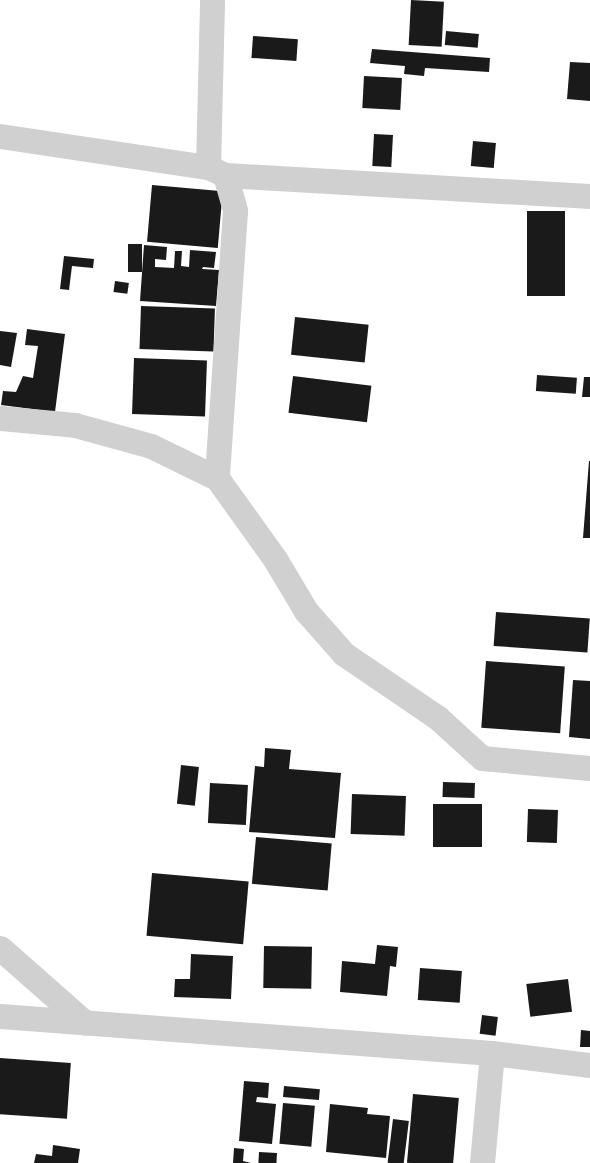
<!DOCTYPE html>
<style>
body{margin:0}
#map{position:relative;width:590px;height:1163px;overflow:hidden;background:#fff;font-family:"Space Grotesk",sans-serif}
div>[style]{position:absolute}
.building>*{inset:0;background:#1a1a1a;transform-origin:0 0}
.minor>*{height:25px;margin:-12.5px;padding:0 12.5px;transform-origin:12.5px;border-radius:12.5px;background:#d0d0d0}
span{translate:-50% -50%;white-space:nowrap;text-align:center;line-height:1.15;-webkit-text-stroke:5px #fff;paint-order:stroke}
</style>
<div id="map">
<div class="building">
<div style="left:411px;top:0;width:33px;height:45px;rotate:3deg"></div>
<div style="left:446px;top:31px;width:33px;height:14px;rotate:5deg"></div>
<div style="left:253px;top:36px;width:45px;height:22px;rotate:4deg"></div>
<div style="clip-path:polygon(372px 49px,490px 58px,489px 72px,425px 68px,424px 76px,404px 74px,405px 66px,370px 63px)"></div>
<div style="clip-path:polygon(570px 62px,590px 63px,590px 101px,567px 99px)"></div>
<div style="left:364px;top:76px;width:38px;height:32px;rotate:3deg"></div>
<div style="left:374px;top:134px;width:19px;height:32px;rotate:3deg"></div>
<div style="left:473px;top:141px;width:23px;height:25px;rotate:5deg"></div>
<div style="left:152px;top:185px;width:71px;height:57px;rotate:5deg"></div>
<div style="left:527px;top:211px;width:38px;height:85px"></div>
<div style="left:128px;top:244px;width:14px;height:28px"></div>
<div style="clip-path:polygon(144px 245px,167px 247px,166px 260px,155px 259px,155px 267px,174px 268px,175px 251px,182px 251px,181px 266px,189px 267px,190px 250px,216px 252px,214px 268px,203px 267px,202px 269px,219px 270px,216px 306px,140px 301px)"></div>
<div style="clip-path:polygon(64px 256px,94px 259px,93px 268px,72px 266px,69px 290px,60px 289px)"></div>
<div style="left:115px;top:281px;width:14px;height:11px;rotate:8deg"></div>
<div style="left:141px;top:306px;width:74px;height:43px;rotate:2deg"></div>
<div style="left:295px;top:317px;width:74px;height:38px;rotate:6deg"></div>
<div style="clip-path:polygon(27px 329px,65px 334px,55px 412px,1px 405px,3px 391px,16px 392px,23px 376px,33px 378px,38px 346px,25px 345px)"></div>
<div style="clip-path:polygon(0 331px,17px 333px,11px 367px,0 365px)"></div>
<div style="left:134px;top:358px;width:73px;height:56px;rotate:2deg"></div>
<div style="left:537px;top:375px;width:40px;height:16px;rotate:4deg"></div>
<div style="left:293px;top:376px;width:79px;height:37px;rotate:7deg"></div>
<div style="clip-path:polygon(584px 377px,590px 377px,590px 397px,582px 397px)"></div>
<div style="clip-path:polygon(589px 461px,590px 461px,590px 538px,583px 538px)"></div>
<div style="left:496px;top:612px;width:94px;height:34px;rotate:4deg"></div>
<div style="left:486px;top:661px;width:79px;height:67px;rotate:4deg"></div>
<div style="clip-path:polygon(573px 680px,590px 681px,590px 739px,569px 737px)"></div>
<div style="clip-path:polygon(265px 748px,291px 750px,289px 769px,341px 773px,335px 838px,249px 832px,255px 766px,264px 767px)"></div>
<div style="left:181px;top:765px;width:18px;height:39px;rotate:6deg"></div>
<div style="left:443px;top:782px;width:32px;height:15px;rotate:2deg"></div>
<div style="left:210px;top:783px;width:38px;height:40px;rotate:3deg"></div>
<div style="left:352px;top:794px;width:54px;height:40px;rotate:2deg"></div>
<div style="left:433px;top:804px;width:49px;height:43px"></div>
<div style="left:528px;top:809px;width:30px;height:33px;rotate:2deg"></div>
<div style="left:256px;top:837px;width:76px;height:47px;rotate:5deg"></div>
<div style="left:152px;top:873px;width:97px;height:63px;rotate:5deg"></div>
<div style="clip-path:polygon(377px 945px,398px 947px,396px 967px,390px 966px,387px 996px,340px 992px,342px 961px,375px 964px)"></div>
<div style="left:264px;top:946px;width:48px;height:42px;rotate:1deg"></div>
<div style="clip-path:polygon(191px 954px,233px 956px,231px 999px,174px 997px,175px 979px,190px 979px)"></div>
<div style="left:420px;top:968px;width:42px;height:32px;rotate:4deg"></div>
<div style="left:568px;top:979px;width:33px;height:42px;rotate:83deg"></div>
<div style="left:482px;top:1015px;width:16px;height:19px;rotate:7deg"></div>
<div style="clip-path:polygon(581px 1030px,590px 1031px,590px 1047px,580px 1047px)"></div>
<div style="left:0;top:1058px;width:71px;height:56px;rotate:4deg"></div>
<div style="clip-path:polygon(244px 1081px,269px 1083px,268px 1098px,257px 1097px,256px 1102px,276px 1104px,272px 1144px,239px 1141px)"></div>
<div style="left:284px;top:1086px;width:36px;height:11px;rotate:5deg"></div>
<div style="left:413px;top:1094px;width:46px;height:69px;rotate:5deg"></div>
<div style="left:283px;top:1103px;width:32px;height:41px;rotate:5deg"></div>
<div style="clip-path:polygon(330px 1104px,368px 1108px,367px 1114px,390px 1116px,386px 1158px,326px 1152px)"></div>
<div style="left:393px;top:1119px;width:16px;height:44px;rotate:7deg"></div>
<div style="clip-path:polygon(53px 1145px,80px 1149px,78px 1163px,34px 1163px,36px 1154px,52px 1156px)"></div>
<div style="clip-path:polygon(234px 1148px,244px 1149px,243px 1161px,251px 1163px,233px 1163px)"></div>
<div style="left:259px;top:1152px;width:18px;height:11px;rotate:3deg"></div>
</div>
<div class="minor">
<div style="left:0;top:136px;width:210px;rotate:8.5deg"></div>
<div style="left:208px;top:167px;width:19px;rotate:25deg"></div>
<div style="left:225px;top:175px;width:37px;rotate:74deg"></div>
<div style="left:235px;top:211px;width:268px;rotate:93.9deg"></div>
<div style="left:208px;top:167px;width:167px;rotate:-88.6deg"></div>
<div style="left:225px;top:175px;width:366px;rotate:3.3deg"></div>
<div style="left:0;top:418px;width:75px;rotate:5.3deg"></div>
<div style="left:75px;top:425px;width:79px;rotate:15.4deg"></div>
<div style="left:151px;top:446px;width:73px;rotate:25.9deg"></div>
<div style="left:217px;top:478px;width:100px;rotate:54.4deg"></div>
<div style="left:275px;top:559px;width:61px;rotate:59.2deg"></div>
<div style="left:306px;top:611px;width:57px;rotate:48.5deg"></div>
<div style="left:344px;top:654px;width:114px;rotate:34.2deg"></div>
<div style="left:438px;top:718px;width:59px;rotate:42.3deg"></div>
<div style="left:482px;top:758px;width:108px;rotate:5.3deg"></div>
<div style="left:0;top:948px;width:113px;rotate:41.4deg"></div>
<div style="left:0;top:1016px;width:493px;rotate:4.3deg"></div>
<div style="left:492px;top:1053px;width:99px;rotate:7deg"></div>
<div style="left:482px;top:1163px;width:110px;rotate:-84.8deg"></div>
</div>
</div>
